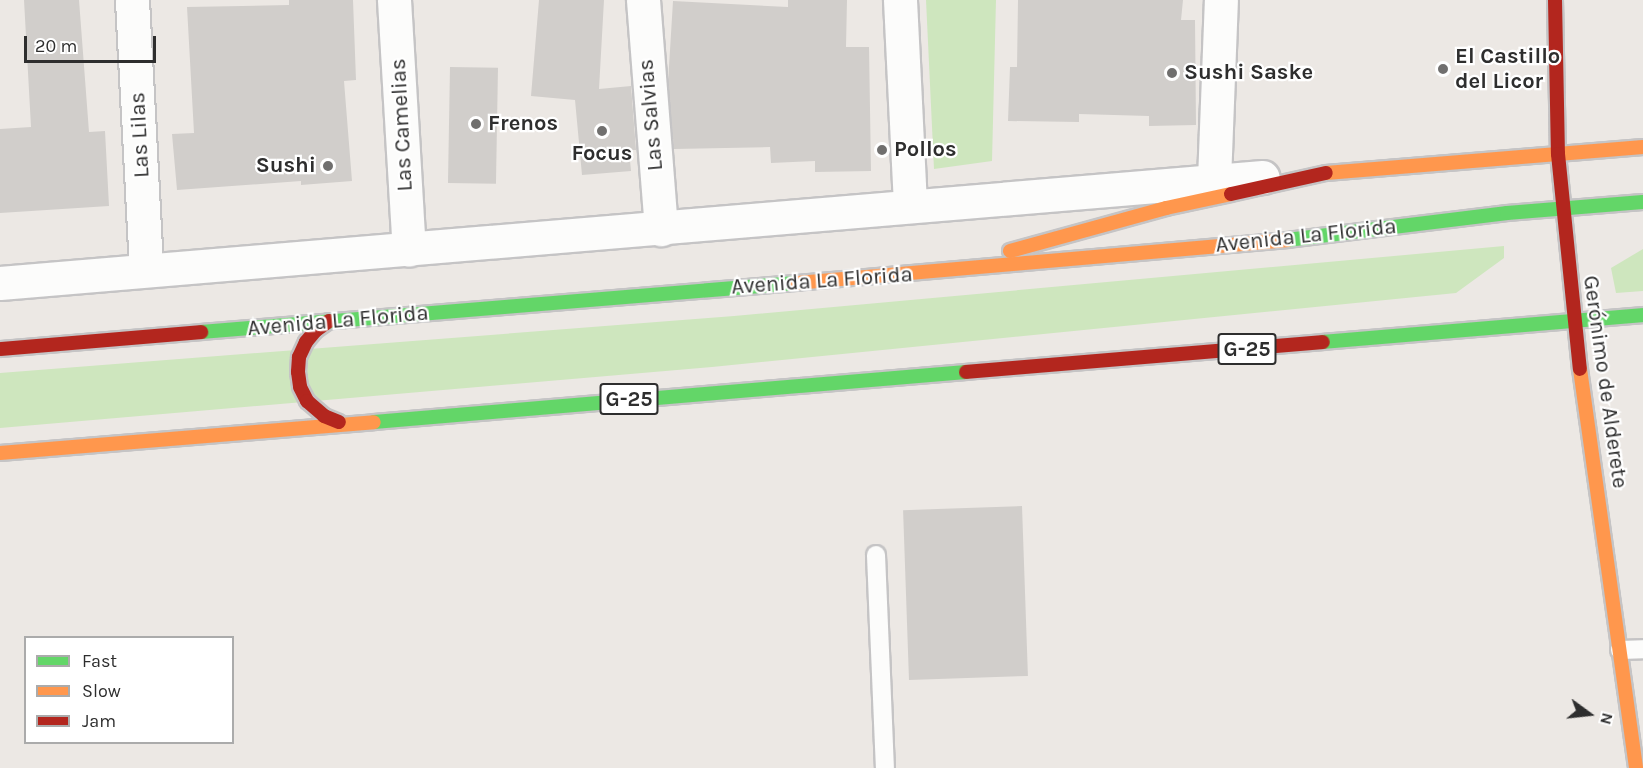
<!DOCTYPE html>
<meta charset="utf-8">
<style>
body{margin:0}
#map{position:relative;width:1643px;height:768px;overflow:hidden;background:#ece8e4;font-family:Karla,sans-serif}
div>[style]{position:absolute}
.green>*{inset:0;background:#cee6be}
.building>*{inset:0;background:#d1cecb;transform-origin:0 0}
.roads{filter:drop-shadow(2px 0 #c5c4c5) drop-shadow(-2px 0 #c5c4c5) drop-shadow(0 2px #c5c4c5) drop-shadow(0 -2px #c5c4c5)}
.lane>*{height:18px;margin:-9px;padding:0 9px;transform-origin:9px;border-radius:9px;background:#fcfcfb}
.street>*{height:33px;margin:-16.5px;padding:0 16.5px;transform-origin:16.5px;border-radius:16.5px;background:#fcfcfb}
.fast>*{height:14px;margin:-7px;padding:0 7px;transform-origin:7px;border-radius:7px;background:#63d668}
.slow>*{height:14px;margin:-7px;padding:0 7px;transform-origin:7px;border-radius:7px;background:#ff974d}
.jam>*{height:14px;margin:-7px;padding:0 7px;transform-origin:7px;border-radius:7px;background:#b3261e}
.dots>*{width:16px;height:16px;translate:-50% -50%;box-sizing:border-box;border:3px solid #fff;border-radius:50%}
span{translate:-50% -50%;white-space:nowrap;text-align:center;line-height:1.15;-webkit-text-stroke:4.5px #fff;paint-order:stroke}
.shield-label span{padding:2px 4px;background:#fff;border:2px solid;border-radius:4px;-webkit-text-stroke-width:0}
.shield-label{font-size:21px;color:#2e2e2e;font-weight:700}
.poi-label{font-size:22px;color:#2e2e2e;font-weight:700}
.left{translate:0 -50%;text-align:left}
.right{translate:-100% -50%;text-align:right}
.street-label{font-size:22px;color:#2e2e2e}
.legend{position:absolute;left:24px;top:636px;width:210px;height:108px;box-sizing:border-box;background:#fff;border:2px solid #ababab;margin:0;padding:8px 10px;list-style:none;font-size:18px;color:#2e2e2e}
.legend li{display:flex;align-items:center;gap:12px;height:30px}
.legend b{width:30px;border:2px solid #ababab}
.north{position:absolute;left:1559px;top:684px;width:60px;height:60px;-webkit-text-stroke:4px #fff;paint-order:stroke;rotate:105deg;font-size:16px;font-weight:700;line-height:24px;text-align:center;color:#2e2e2e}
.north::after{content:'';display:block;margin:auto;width:21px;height:27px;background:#2e2e2e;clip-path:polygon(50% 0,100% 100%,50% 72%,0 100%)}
.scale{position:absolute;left:24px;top:36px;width:132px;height:27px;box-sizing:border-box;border:3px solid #2e2e2e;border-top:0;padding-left:8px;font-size:18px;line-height:21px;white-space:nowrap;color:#2e2e2e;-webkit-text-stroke:4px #fff;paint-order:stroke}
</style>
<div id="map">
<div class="green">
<div style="clip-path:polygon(926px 0,996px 0,992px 161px,934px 169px)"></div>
<div style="clip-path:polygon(1504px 246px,1504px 258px,1456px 293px,712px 367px,0 428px,0 373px,734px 316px)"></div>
<div style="clip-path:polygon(1643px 249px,1643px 291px,1616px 293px,1611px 268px)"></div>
</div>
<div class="building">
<div style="clip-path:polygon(24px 0,79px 0,89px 132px,105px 131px,109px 206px,0 213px,0 129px,31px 127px)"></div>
<div style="clip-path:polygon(289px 0,353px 0,356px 80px,344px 81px,352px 181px,301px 185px,301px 181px,177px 190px,172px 134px,194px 133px,187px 7px,289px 5px)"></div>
<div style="clip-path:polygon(539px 0,604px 0,599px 89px,631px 86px,636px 150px,629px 150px,631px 171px,582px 175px,575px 100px,531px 96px)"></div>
<div style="clip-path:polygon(788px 0,847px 0,846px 47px,869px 47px,871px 171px,815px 172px,815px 161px,771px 163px,770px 147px,674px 149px,668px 83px,673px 1px,788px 7px)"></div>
<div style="clip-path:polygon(1018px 0,1183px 0,1181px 20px,1195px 20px,1196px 125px,1149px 126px,1149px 116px,1079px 114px,1079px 122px,1008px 121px,1010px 67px,1017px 67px)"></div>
<div style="left:450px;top:67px;width:48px;height:116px;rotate:1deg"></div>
<div style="left:1022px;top:506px;width:170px;height:119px;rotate:88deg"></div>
</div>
<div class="roads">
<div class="lane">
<div style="left:876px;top:555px;width:213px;rotate:87.6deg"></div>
<div style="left:1620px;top:650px;width:23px;rotate:-2deg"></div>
</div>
<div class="street">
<div style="left:132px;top:0;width:270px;rotate:87deg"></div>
<div style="left:394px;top:0;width:250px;rotate:86.6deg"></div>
<div style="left:643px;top:0;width:230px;rotate:85.5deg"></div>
<div style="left:900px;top:0;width:205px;rotate:87.2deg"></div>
<div style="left:1214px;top:180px;width:180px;rotate:-87.8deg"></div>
<div style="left:0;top:283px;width:1267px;rotate:-4.8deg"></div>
</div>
<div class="fast">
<div style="left:1287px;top:240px;width:222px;rotate:-7deg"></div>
<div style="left:1507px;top:213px;width:136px;rotate:-4.6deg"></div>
<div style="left:201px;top:332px;width:597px;rotate:-4.71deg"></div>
<div style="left:1323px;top:342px;width:321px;rotate:-4.8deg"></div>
<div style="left:374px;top:422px;width:594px;rotate:-4.83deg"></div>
</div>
<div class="slow">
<div style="left:1326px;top:173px;width:318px;rotate:-4.7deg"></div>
<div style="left:1010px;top:251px;width:162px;rotate:-15.4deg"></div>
<div style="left:1166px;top:208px;width:66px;rotate:-12.2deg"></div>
<div style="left:796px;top:283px;width:493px;rotate:-5deg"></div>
<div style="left:1580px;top:369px;width:403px;rotate:82deg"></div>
<div style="left:0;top:453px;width:375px;rotate:-4.7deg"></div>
</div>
<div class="jam">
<div style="left:1555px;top:0;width:154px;rotate:88.9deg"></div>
<div style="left:1558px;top:154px;width:216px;rotate:84.2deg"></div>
<div style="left:1231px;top:194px;width:97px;rotate:-12.5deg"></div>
<div style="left:329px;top:321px;width:16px;rotate:145deg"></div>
<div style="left:316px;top:330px;width:16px;rotate:130deg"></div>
<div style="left:306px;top:342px;width:17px;rotate:115deg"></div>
<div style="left:299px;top:357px;width:15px;rotate:94deg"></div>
<div style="left:298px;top:372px;width:15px;rotate:82deg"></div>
<div style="left:300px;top:387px;width:16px;rotate:63deg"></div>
<div style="left:307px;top:401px;width:23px;rotate:41deg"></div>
<div style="left:324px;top:416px;width:16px;rotate:22deg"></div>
<div style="left:0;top:349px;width:202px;rotate:-4.8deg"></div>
<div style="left:966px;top:372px;width:358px;rotate:-4.8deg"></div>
</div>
</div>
<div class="dots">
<div style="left:1443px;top:69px;background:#706f6e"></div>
<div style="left:1172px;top:73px;background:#706f6e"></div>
<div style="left:476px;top:124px;background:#706f6e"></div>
<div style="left:602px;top:131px;background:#706f6e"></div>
<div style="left:882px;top:150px;background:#706f6e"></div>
<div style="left:328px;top:166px;background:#706f6e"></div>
</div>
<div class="shield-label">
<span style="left:1247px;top:349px">G-25</span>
<span style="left:629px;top:399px">G-25</span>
</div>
<div class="poi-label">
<span class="left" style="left:1455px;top:69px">El Castillo<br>del Licor</span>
<span class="left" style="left:1184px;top:73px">Sushi Saske</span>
<span class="left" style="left:488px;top:124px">Frenos</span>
<span class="left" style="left:894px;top:150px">Pollos</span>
<span style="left:602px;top:154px">Focus</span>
<span class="right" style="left:316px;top:166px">Sushi</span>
</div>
<div class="street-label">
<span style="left:651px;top:115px;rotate:-95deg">Las Salvias</span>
<span style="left:402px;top:125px;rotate:-93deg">Las Camelias</span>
<span style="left:140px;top:135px;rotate:-93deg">Las Lilas</span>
<span style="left:1306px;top:236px;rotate:-6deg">Avenida La Florida</span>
<span style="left:822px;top:281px;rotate:-4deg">Avenida La Florida</span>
<span style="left:338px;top:321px;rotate:-5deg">Avenida La Florida</span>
<span style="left:1605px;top:382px;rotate:82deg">Gerónimo de Alderete</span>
</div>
<ul class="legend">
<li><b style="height:8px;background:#63d668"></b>Fast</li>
<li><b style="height:8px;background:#ff974d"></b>Slow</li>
<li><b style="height:8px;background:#b3261e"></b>Jam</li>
</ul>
<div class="north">N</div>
<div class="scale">20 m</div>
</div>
